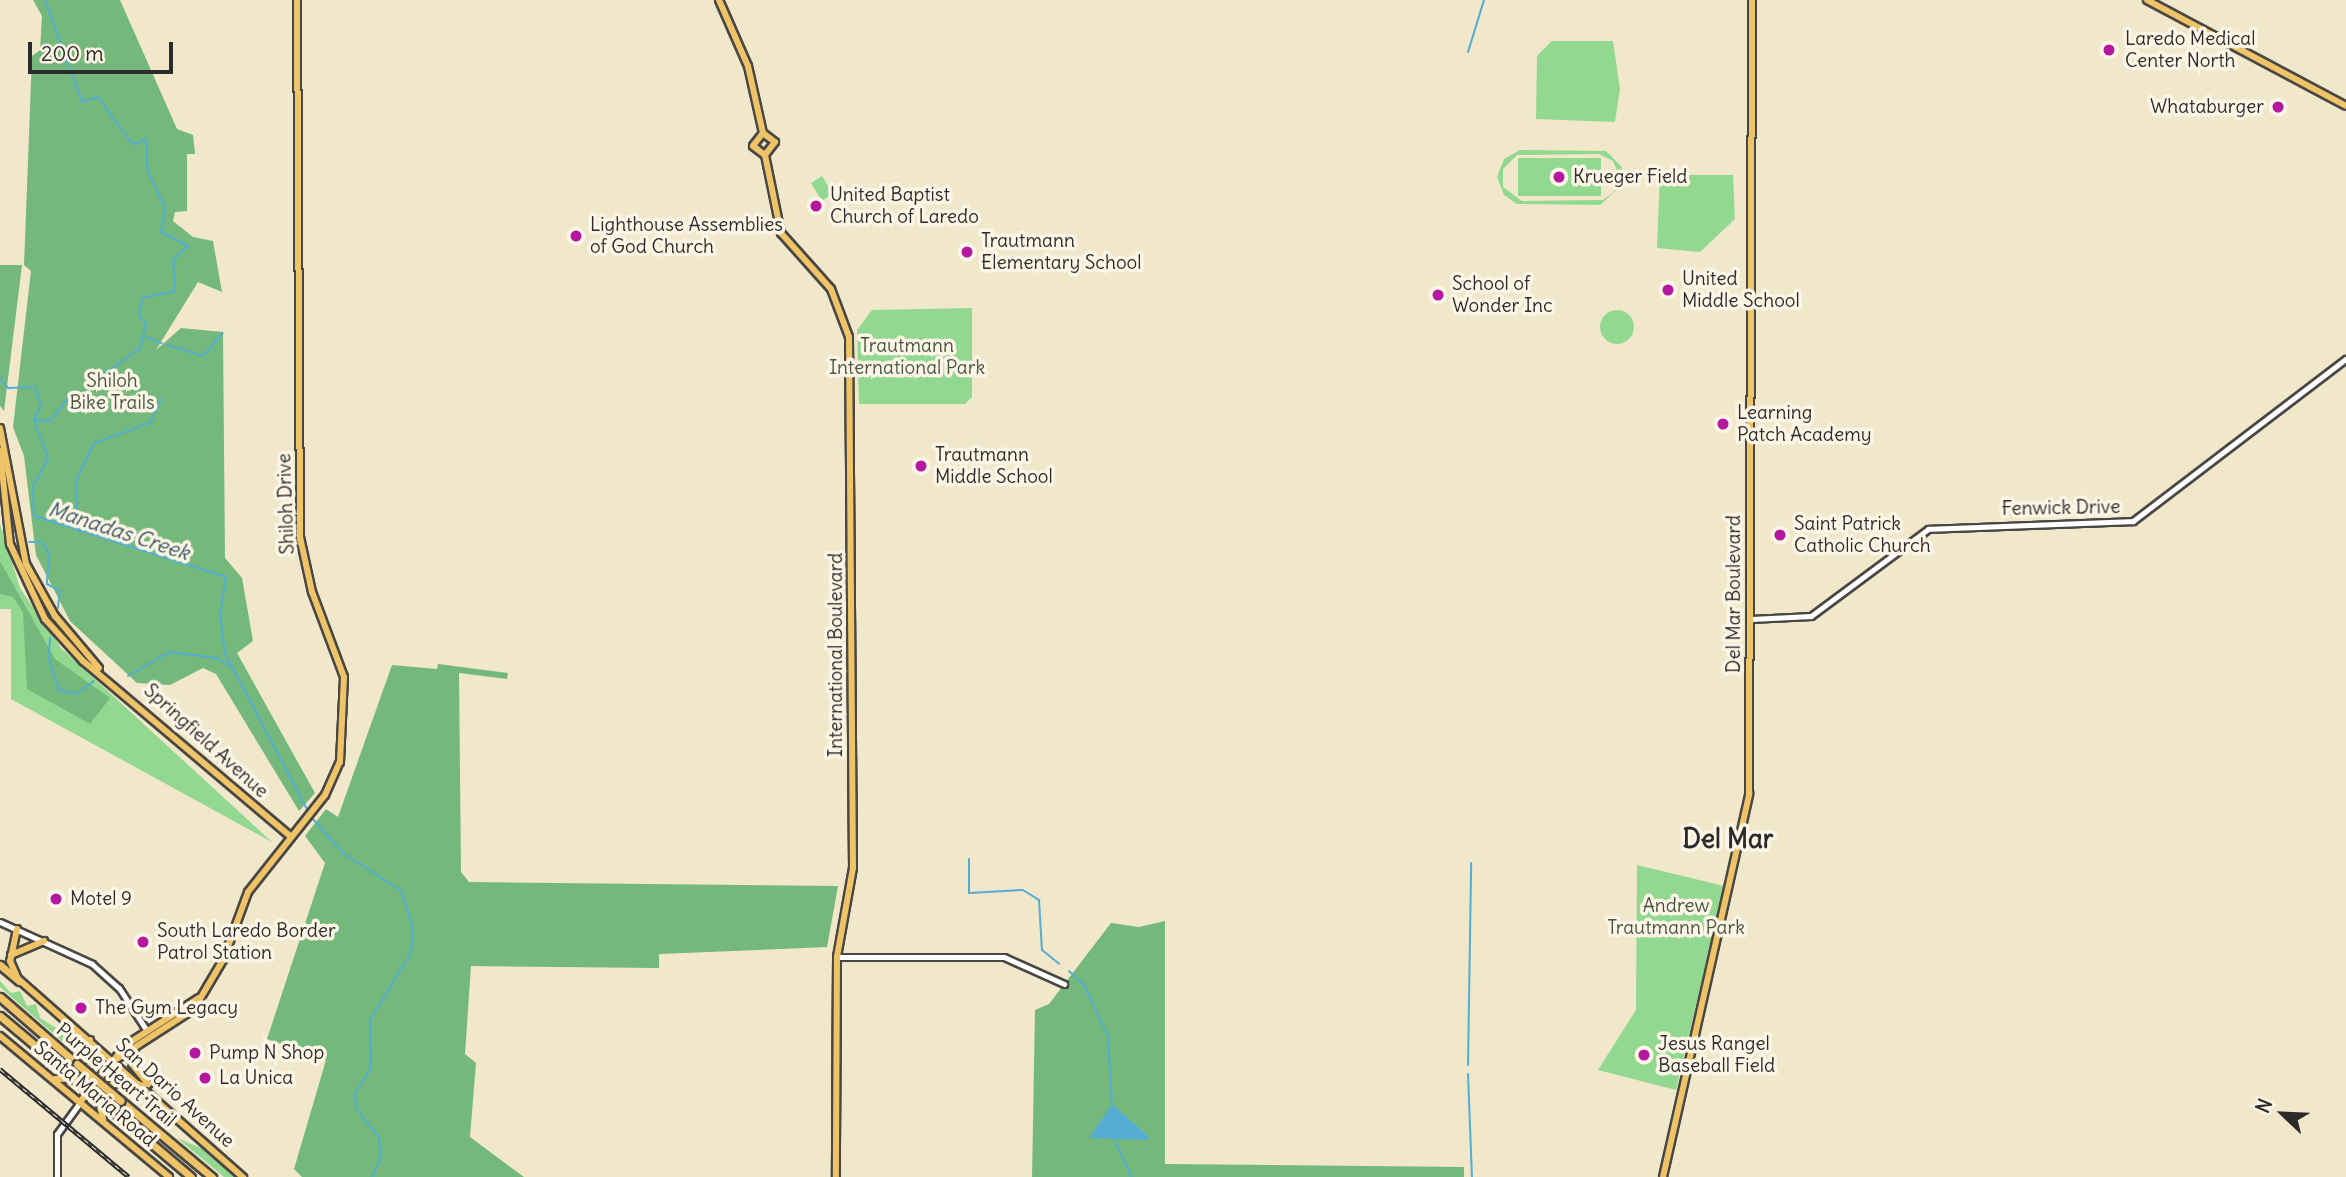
<!DOCTYPE html>
<style>
body{margin:0}
#map{position:relative;width:2346px;height:1177px;overflow:hidden;background:#f1e7cb;font-family:Delius,sans-serif}
div>[style]{position:absolute}
.green>*{inset:0;background:#92d891;transform-origin:0 0}
.round{border-radius:50%}
.forest>*{inset:0;background:#75b87b}
.water>*{inset:0;background:#55add2}
.stream>*{height:2px;margin:-1px;padding:0 1px;transform-origin:1px;border-radius:1px;background:#55add2}
.roads{filter:drop-shadow(2px 0 #494743) drop-shadow(-2px 0 #494743) drop-shadow(0 2px #494743) drop-shadow(0 -2px #494743)}
.minor>*{height:5px;margin:-2.5px;padding:0 2.5px;transform-origin:2.5px;border-radius:2.5px;background:#fff}
.major>*{height:6px;margin:-3px;padding:0 3px;transform-origin:3px;border-radius:3px;background:#efc469}
.highway>*{height:7px;margin:-3.5px;padding:0 3.5px;transform-origin:3.5px;border-radius:3.5px;background:#efc469}
.rail>*{height:4.5px;margin-top:-2.25px;transform-origin:0;background:repeating-linear-gradient(90deg,#fcf5e5 0 5px,#2b2b2b 0 10px);box-sizing:border-box;border-block:2px solid #2b2b2b}
.bridges{filter:drop-shadow(2px 0 #494743) drop-shadow(-2px 0 #494743) drop-shadow(0 2px #494743) drop-shadow(0 -2px #494743)}
.highway-bridge>*{height:7px;margin:-3.5px;padding:0 3.5px;transform-origin:3.5px;border-radius:3.5px;background:#efc469}
.dots>*{width:19px;height:19px;translate:-50% -50%;box-sizing:border-box;border:4px solid #fcf5e5;border-radius:50%}
span{translate:-50% -50%;white-space:nowrap;text-align:center;line-height:1.15;-webkit-text-stroke:7px #fcf5e5;paint-order:stroke}
.poi-label{font-size:19px;color:#2b2b2b}
.left{translate:0 -50%;text-align:left}
.right{translate:-100% -50%;text-align:right}
.park-label{font-size:19px;color:#455644}
.street-label{font-size:19px;color:#2b2b2b}
.water-label{font-size:21px;color:#3a5865;font-style:italic}
.district-label{font-size:26px;color:#2b2b2b;font-weight:700}
.north{position:absolute;left:2248px;top:1079px;width:70px;height:70px;-webkit-text-stroke:5px #fcf5e5;paint-order:stroke;rotate:293deg;font-size:19px;font-weight:700;line-height:28px;text-align:center;color:#2b2b2b}
.north::after{content:'';display:block;margin:auto;width:24px;height:32px;background:#2b2b2b;clip-path:polygon(50% 0,100% 100%,50% 72%,0 100%)}
.scale{position:absolute;left:28px;top:42px;width:145px;height:32px;box-sizing:border-box;border:4px solid #2b2b2b;border-top:0;padding-left:9px;font-size:21px;line-height:24px;white-space:nowrap;color:#2b2b2b;-webkit-text-stroke:5px #fcf5e5;paint-order:stroke}
</style>
<div id="map">
<div class="green">
<div style="clip-path:polygon(1552px 41px,1613px 41px,1620px 89px,1615px 122px,1536px 119px,1537px 56px)"></div>
<div style="clip-path:polygon(evenodd,1520px 150px,1606px 151px,1622px 167px,1622px 185px,1600px 205px,1517px 204px,1504px 195px,1497px 177px,1504px 159px,1520px 150px,1599px 154px,1613px 161px,1619px 175px,1614px 192px,1603px 200px,1522px 201px,1503px 187px,1503px 169px,1517px 155px,1599px 154px)"></div>
<div style="left:1518px;top:158px;width:83px;height:38px"></div>
<div style="clip-path:polygon(1660px 175px,1733px 175px,1735px 219px,1700px 252px,1657px 248px)"></div>
<div style="clip-path:polygon(822px 176px,830px 189px,839px 189px,822px 201px,811px 183px)"></div>
<div style="clip-path:polygon(972px 308px,972px 397px,965px 404px,859px 404px,857px 330px,872px 310px)"></div>
<div class="round" style="left:1600px;top:310px;width:34px;height:34px"></div>
<div style="clip-path:polygon(0 524px,20px 588px,61px 648px,272px 842px,11px 699px,11px 609px,0 609px)"></div>
<div style="clip-path:polygon(1637px 865px,1724px 886px,1676px 1090px,1598px 1070px,1636px 1010px)"></div>
<div style="clip-path:polygon(0 981px,11px 993px,20px 991px,27px 1006px,36px 1004px,40px 1018px,68px 1035px,79px 1056px,0 987px)"></div>
<div style="clip-path:polygon(177px 1138px,213px 1153px,237px 1177px,224px 1177px)"></div>
</div>
<div class="forest">
<div style="clip-path:polygon(33px 0,120px 0,177px 129px,193px 135px,195px 154px,187px 154px,187px 211px,175px 212px,173px 221px,193px 237px,213px 241px,222px 292px,198px 282px,156px 350px,181px 328px,223px 332px,225px 558px,242px 578px,253px 641px,237px 653px,315px 793px,299px 811px,216px 674px,203px 668px,170px 685px,137px 683px,70px 621px,36px 555px,24px 456px,13px 427px,31px 271px,24px 265px,32px 56px,40px 50px,42px 16px)"></div>
<div style="clip-path:polygon(0 265px,22px 265px,4px 411px,0 406px)"></div>
<div style="clip-path:polygon(0 561px,55px 659px,110px 698px,90px 724px,27px 689px,23px 612px,13px 597px,0 594px)"></div>
<div style="clip-path:polygon(438px 664px,508px 673px,507px 679px,459px 673px,461px 872px,469px 882px,838px 886px,827px 947px,659px 954px,659px 968px,471px 966px,465px 1054px,476px 1063px,470px 1137px,524px 1177px,302px 1177px,294px 1169px,326px 1060px,267px 1039px,325px 863px,305px 836px,326px 809px,338px 817px,392px 665px,437px 669px)"></div>
<div style="clip-path:polygon(1165px 921px,1165px 1164px,1464px 1167px,1464px 1177px,1032px 1177px,1035px 1010px,1049px 1004px,1111px 923px,1139px 927px)"></div>
</div>
<div class="water">
<div style="clip-path:polygon(1112px 1104px,1148px 1136px,1149px 1140px,1089px 1138px)"></div>
</div>
<div class="stream">
<div style="left:45px;top:0;width:109px;rotate:70.1deg"></div>
<div style="left:82px;top:102px;width:17px;rotate:-17deg"></div>
<div style="left:98px;top:97px;width:58px;rotate:54.1deg"></div>
<div style="left:132px;top:144px;width:16px;rotate:-18deg"></div>
<div style="left:147px;top:139px;width:30px;rotate:90deg"></div>
<div style="left:147px;top:169px;width:43px;rotate:65.2deg"></div>
<div style="left:165px;top:208px;width:24px;rotate:99deg"></div>
<div style="left:161px;top:232px;width:30px;rotate:27deg"></div>
<div style="left:188px;top:246px;width:21px;rotate:137deg"></div>
<div style="left:173px;top:260px;width:31px;rotate:86deg"></div>
<div style="left:175px;top:291px;width:34px;rotate:168deg"></div>
<div style="left:142px;top:298px;width:16px;rotate:101deg"></div>
<div style="left:139px;top:314px;width:12px;rotate:55deg"></div>
<div style="left:146px;top:324px;width:25px;rotate:104deg"></div>
<div style="left:140px;top:348px;width:38px;rotate:143deg"></div>
<div style="left:110px;top:371px;width:21px;rotate:169deg"></div>
<div style="left:89px;top:375px;width:23px;rotate:95deg"></div>
<div style="left:87px;top:398px;width:15px;rotate:-152deg"></div>
<div style="left:74px;top:391px;width:38px;rotate:129deg"></div>
<div style="left:50px;top:421px;width:16px;rotate:-176deg"></div>
<div style="left:34px;top:420px;width:40px;rotate:69.8deg"></div>
<div style="left:48px;top:458px;width:34px;rotate:117deg"></div>
<div style="left:33px;top:488px;width:28px;rotate:88deg"></div>
<div style="left:34px;top:516px;width:201px;rotate:17.6deg"></div>
<div style="left:226px;top:577px;width:37px;rotate:99deg"></div>
<div style="left:220px;top:614px;width:39px;rotate:83deg"></div>
<div style="left:225px;top:653px;width:181px;rotate:62.3deg"></div>
<div style="left:1468px;top:52px;width:54px;rotate:-72.9deg"></div>
<div style="left:146px;top:337px;width:17px;rotate:21deg"></div>
<div style="left:167px;top:345px;width:38px;rotate:17deg"></div>
<div style="left:203px;top:356px;width:30px;rotate:-49deg"></div>
<div style="left:0;top:378px;width:13px;rotate:51deg"></div>
<div style="left:8px;top:388px;width:27px;rotate:-2deg"></div>
<div style="left:35px;top:387px;width:19px;rotate:72deg"></div>
<div style="left:41px;top:405px;width:16px;rotate:117deg"></div>
<div style="left:78px;top:531px;width:50px;rotate:-92.3deg"></div>
<div style="left:76px;top:481px;width:42px;rotate:-64.7deg"></div>
<div style="left:94px;top:443px;width:59px;rotate:-19.7deg"></div>
<div style="left:150px;top:423px;width:26px;rotate:-65deg"></div>
<div style="left:29px;top:542px;width:12px"></div>
<div style="left:41px;top:542px;width:14px;rotate:54deg"></div>
<div style="left:49px;top:553px;width:31px;rotate:94deg"></div>
<div style="left:47px;top:584px;width:15px;rotate:28deg"></div>
<div style="left:60px;top:591px;width:17px;rotate:97deg"></div>
<div style="left:50px;top:638px;width:21px;rotate:93deg"></div>
<div style="left:49px;top:659px;width:33px;rotate:72deg"></div>
<div style="left:59px;top:690px;width:17px;rotate:13deg"></div>
<div style="left:76px;top:694px;width:22px;rotate:-36deg"></div>
<div style="left:128px;top:676px;width:48px;rotate:-30.3deg"></div>
<div style="left:169px;top:652px;width:48px;rotate:7.1deg"></div>
<div style="left:217px;top:658px;width:17px;rotate:33deg"></div>
<div style="left:312px;top:818px;width:47px;rotate:48.5deg"></div>
<div style="left:343px;top:853px;width:69px;rotate:33.2deg"></div>
<div style="left:401px;top:891px;width:36px;rotate:71deg"></div>
<div style="left:413px;top:925px;width:28px;rotate:94deg"></div>
<div style="left:411px;top:953px;width:79px;rotate:121.5deg"></div>
<div style="left:370px;top:1020px;width:48px;rotate:88.8deg"></div>
<div style="left:371px;top:1068px;width:31px;rotate:122deg"></div>
<div style="left:355px;top:1094px;width:14px;rotate:86deg"></div>
<div style="left:356px;top:1108px;width:37px;rotate:52deg"></div>
<div style="left:379px;top:1137px;width:22px;rotate:85deg"></div>
<div style="left:381px;top:1159px;width:20px;rotate:117deg"></div>
<div style="left:969px;top:859px;width:34px;rotate:90deg"></div>
<div style="left:969px;top:893px;width:54px;rotate:-3.2deg"></div>
<div style="left:1023px;top:890px;width:19px;rotate:32deg"></div>
<div style="left:1039px;top:900px;width:50px;rotate:86.6deg"></div>
<div style="left:1042px;top:950px;width:22px;rotate:39deg"></div>
<div style="left:1069px;top:971px;width:21px;rotate:43deg"></div>
<div style="left:1084px;top:985px;width:56px;rotate:64.8deg"></div>
<div style="left:1108px;top:1036px;width:67px;rotate:86.6deg"></div>
<div style="left:1468px;top:1065px;width:202px;rotate:-89.1deg"></div>
<div style="left:1468px;top:1074px;width:103px;rotate:87.8deg"></div>
<div style="left:1114px;top:1140px;width:41px;rotate:64.1deg"></div>
</div>
<div class="roads">
<div class="minor">
<div style="left:1751px;top:619px;width:60px;rotate:-2.9deg"></div>
<div style="left:1811px;top:616px;width:146px;rotate:-36.6deg"></div>
<div style="left:1928px;top:529px;width:205px;rotate:-2.2deg"></div>
<div style="left:2133px;top:521px;width:268px;rotate:-37.3deg"></div>
<div style="left:0;top:922px;width:101px;rotate:24.5deg"></div>
<div style="left:92px;top:964px;width:36px;rotate:42deg"></div>
<div style="left:119px;top:988px;width:51px;rotate:56.9deg"></div>
<div style="left:837px;top:957px;width:167px"></div>
<div style="left:1004px;top:957px;width:66px;rotate:24.2deg"></div>
<div style="left:57px;top:1177px;width:43px;rotate:-90deg"></div>
<div style="left:57px;top:1134px;width:39px;rotate:-54deg"></div>
</div>
<div class="major">
<div style="left:719px;top:0;width:72px;rotate:66.3deg"></div>
<div style="left:748px;top:66px;width:69px;rotate:77.4deg"></div>
<div style="left:2147px;top:0;width:225px;rotate:28deg"></div>
<div style="left:763px;top:133px;width:15px;rotate:37deg"></div>
<div style="left:775px;top:142px;width:16px;rotate:128deg"></div>
<div style="left:763px;top:133px;width:16px;rotate:128deg"></div>
<div style="left:753px;top:146px;width:15px;rotate:37deg"></div>
<div style="left:765px;top:155px;width:80px;rotate:78.4deg"></div>
<div style="left:781px;top:233px;width:75px;rotate:48.2deg"></div>
<div style="left:831px;top:289px;width:51px;rotate:69.4deg"></div>
<div style="left:849px;top:337px;width:531px;rotate:89.57deg"></div>
<div style="left:853px;top:868px;width:90px;rotate:100.2deg"></div>
<div style="left:837px;top:957px;width:220px;rotate:90.3deg"></div>
<div style="left:0;top:428px;width:138px;rotate:79.2deg"></div>
<div style="left:26px;top:564px;width:60px;rotate:60.9deg"></div>
<div style="left:55px;top:616px;width:68px;rotate:49.8deg"></div>
<div style="left:0;top:451px;width:94px;rotate:83.9deg"></div>
<div style="left:10px;top:544px;width:83px;rotate:65deg"></div>
<div style="left:45px;top:619px;width:57px;rotate:47.9deg"></div>
<div style="left:83px;top:661px;width:271px;rotate:40.2deg"></div>
<div style="left:17px;top:929px;width:33px;rotate:102deg"></div>
<div style="left:10px;top:961px;width:20px;rotate:66deg"></div>
<div style="left:11px;top:955px;width:36px;rotate:-23deg"></div>
<div style="left:16px;top:977px;width:303px;rotate:41.4deg"></div>
<div style="left:0;top:1036px;width:220px;rotate:39.8deg"></div>
<div style="left:135px;top:1053px;width:11px;rotate:105deg"></div>
<div style="left:132px;top:1064px;width:26px;rotate:51deg"></div>
<div style="left:115px;top:1060px;width:94px;rotate:-32.8deg"></div>
<div style="left:194px;top:1009px;width:57px;rotate:-59.4deg"></div>
<div style="left:223px;top:960px;width:72px;rotate:-69.8deg"></div>
<div style="left:248px;top:892px;width:124px;rotate:-51.6deg"></div>
<div style="left:325px;top:795px;width:36px;rotate:-66deg"></div>
<div style="left:340px;top:762px;width:85px;rotate:-87.3deg"></div>
<div style="left:344px;top:677px;width:91px;rotate:-110.6deg"></div>
<div style="left:312px;top:592px;width:56px;rotate:-102.3deg"></div>
<div style="left:300px;top:537px;width:537px;rotate:-90.32deg"></div>
<div style="left:55px;top:1079px;width:25px;rotate:-2deg"></div>
<div style="left:80px;top:1078px;width:19px;rotate:-51deg"></div>
<div style="left:92px;top:1063px;width:23px;rotate:-95deg"></div>
<div style="left:80px;top:1102px;width:73px;rotate:-51.1deg"></div>
<div style="left:126px;top:1045px;width:87px;rotate:-32.8deg"></div>
<div style="left:103px;top:1119px;width:17px;rotate:-103deg"></div>
<div style="left:99px;top:1102px;width:21px;rotate:-53deg"></div>
<div style="left:112px;top:1085px;width:15px;rotate:-20deg"></div>
<div style="left:126px;top:1080px;width:18px;rotate:19deg"></div>
<div style="left:1663px;top:1177px;width:393px;rotate:-77.3deg"></div>
<div style="left:1749px;top:794px;width:794px;rotate:-89.78deg"></div>
</div>
<div class="highway">
<div style="left:0;top:965px;width:25px;rotate:40deg"></div>
<div style="left:0;top:997px;width:102px;rotate:41deg"></div>
<div style="left:0;top:1016px;width:90px;rotate:40deg"></div>
<div style="left:121px;top:1101px;width:119px;rotate:39.9deg"></div>
<div style="left:113px;top:1111px;width:102px;rotate:40.2deg"></div>
</div>
</div>
<div class="rail">
<div style="left:0;top:1069px;width:168px;rotate:39.9deg"></div>
</div>
<div class="bridges">
<div class="highway-bridge">
<div style="left:77px;top:1064px;width:57px;rotate:40.1deg"></div>
<div style="left:69px;top:1074px;width:57px;rotate:40.1deg"></div>
</div>
</div>
<div class="dots">
<div style="left:2109px;top:50px;background:#b5179e"></div>
<div style="left:2278px;top:107px;background:#b5179e"></div>
<div style="left:1559px;top:177px;background:#b5179e"></div>
<div style="left:816px;top:206px;background:#b5179e"></div>
<div style="left:576px;top:236px;background:#b5179e"></div>
<div style="left:967px;top:252px;background:#b5179e"></div>
<div style="left:1668px;top:290px;background:#b5179e"></div>
<div style="left:1438px;top:295px;background:#b5179e"></div>
<div style="left:1723px;top:424px;background:#b5179e"></div>
<div style="left:921px;top:466px;background:#b5179e"></div>
<div style="left:1780px;top:535px;background:#b5179e"></div>
<div style="left:56px;top:899px;background:#b5179e"></div>
<div style="left:143px;top:942px;background:#b5179e"></div>
<div style="left:81px;top:1008px;background:#b5179e"></div>
<div style="left:195px;top:1053px;background:#b5179e"></div>
<div style="left:1644px;top:1055px;background:#b5179e"></div>
<div style="left:205px;top:1078px;background:#b5179e"></div>
</div>
<div class="poi-label">
<span class="left" style="left:2125px;top:50px">Laredo Medical<br>Center North</span>
<span class="right" style="left:2264px;top:107px">Whataburger</span>
<span class="left" style="left:1573px;top:177px">Krueger Field</span>
<span class="left" style="left:830px;top:206px">United Baptist<br>Church of Laredo</span>
<span class="left" style="left:590px;top:236px">Lighthouse Assemblies<br>of God Church</span>
<span class="left" style="left:981px;top:252px">Trautmann<br>Elementary School</span>
<span class="left" style="left:1682px;top:290px">United<br>Middle School</span>
<span class="left" style="left:1452px;top:295px">School of<br>Wonder Inc</span>
<span class="left" style="left:1737px;top:424px">Learning<br>Patch Academy</span>
<span class="left" style="left:935px;top:466px">Trautmann<br>Middle School</span>
<span class="left" style="left:1794px;top:535px">Saint Patrick<br>Catholic Church</span>
<span class="left" style="left:70px;top:899px">Motel 9</span>
<span class="left" style="left:157px;top:942px">South Laredo Border<br>Patrol Station</span>
<span class="left" style="left:95px;top:1008px">The Gym Legacy</span>
<span class="left" style="left:1658px;top:1055px">Jesus Rangel<br>Baseball Field</span>
<span class="left" style="left:209px;top:1053px">Pump N Shop</span>
<span class="left" style="left:219px;top:1078px">La Unica</span>
</div>
<div class="park-label">
<span style="left:907px;top:357px">Trautmann<br>International Park</span>
<span style="left:112px;top:392px">Shiloh<br>Bike Trails</span>
<span style="left:1676px;top:917px">Andrew<br>Trautmann Park</span>
</div>
<div class="street-label">
<span style="left:286px;top:504px;rotate:-92deg">Shiloh Drive</span>
<span style="left:2061px;top:508px;rotate:-1deg">Fenwick Drive</span>
<span style="left:1734px;top:594px;rotate:-90deg">Del Mar Boulevard</span>
<span style="left:836px;top:655px;rotate:-90deg">International Boulevard</span>
<span style="left:206px;top:741px;rotate:42deg">Springfield Avenue</span>
<span style="left:116px;top:1075px;rotate:40deg">Purple Heart Trail</span>
<span style="left:175px;top:1093px;rotate:42deg">San Dario Avenue</span>
<span style="left:95px;top:1094px;rotate:40deg">Santa Maria Road</span>
</div>
<div class="water-label">
<span style="left:119px;top:531px;rotate:18deg">Manadas Creek</span>
</div>
<div class="district-label">
<span style="left:1728px;top:839px">Del Mar</span>
</div>
<div class="north">N</div>
<div class="scale">200 m</div>
</div>
